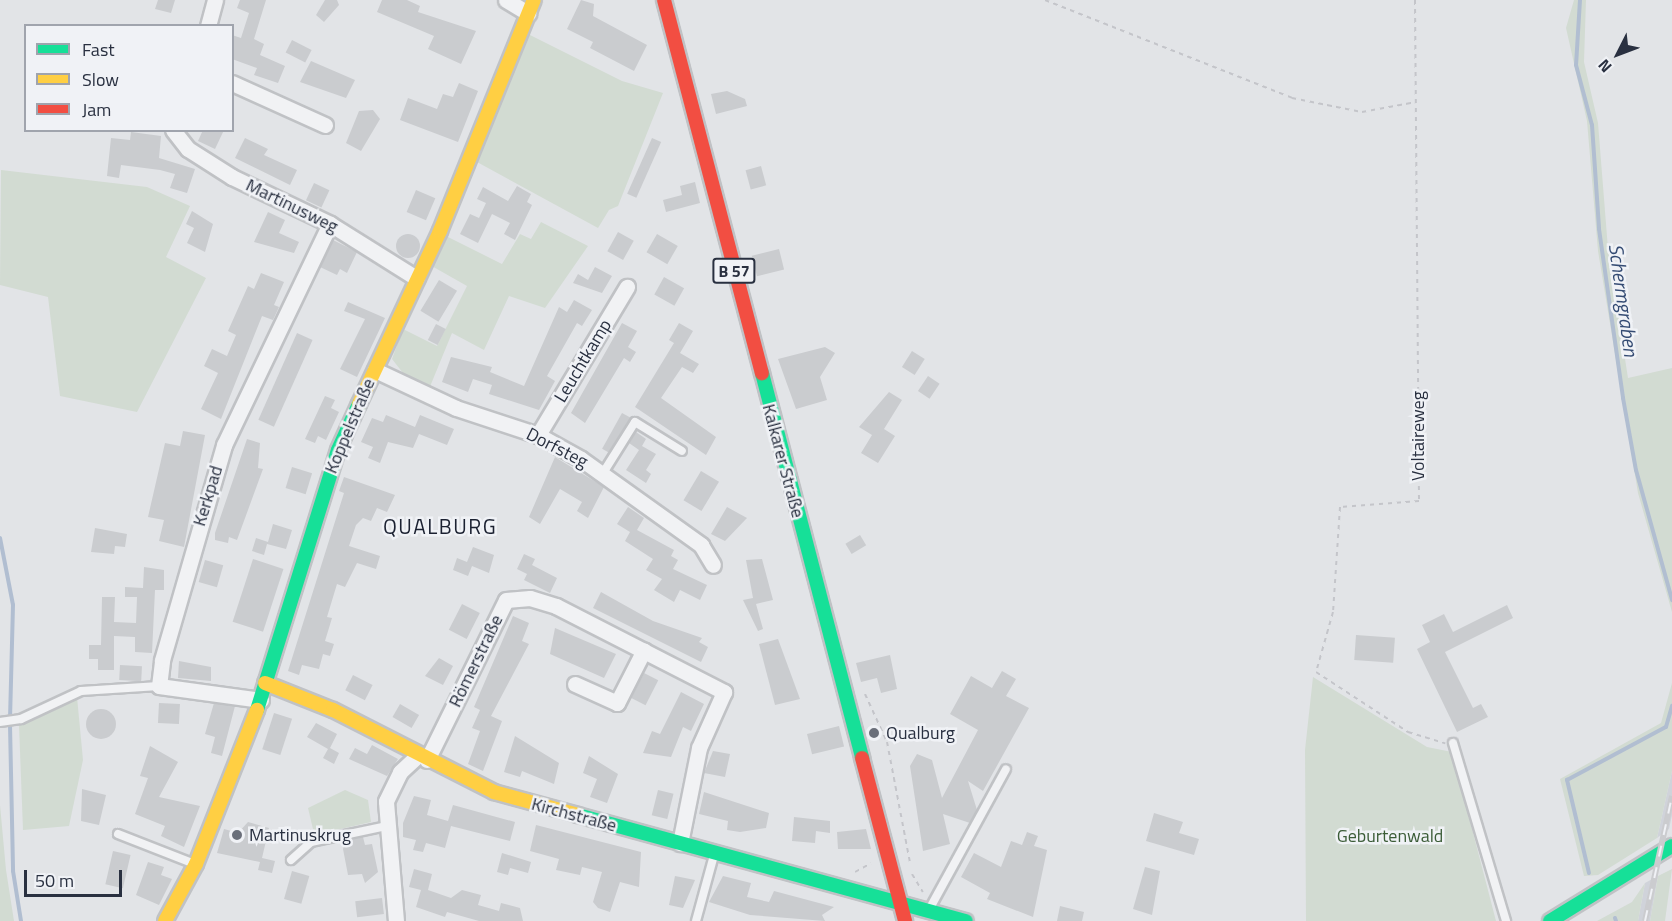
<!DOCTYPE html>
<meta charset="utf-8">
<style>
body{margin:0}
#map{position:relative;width:1672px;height:921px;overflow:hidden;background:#e2e4e7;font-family:"Titillium Web",sans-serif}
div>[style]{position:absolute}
.built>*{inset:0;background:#d0d3da}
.green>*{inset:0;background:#d2dbd2}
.stream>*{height:4px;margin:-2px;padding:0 2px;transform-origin:2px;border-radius:2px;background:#b1bed1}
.building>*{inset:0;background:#cacccf;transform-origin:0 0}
.round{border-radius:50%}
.path>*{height:2px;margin-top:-1px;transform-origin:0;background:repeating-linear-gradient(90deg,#c4c5ca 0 4.5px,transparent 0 9px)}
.roads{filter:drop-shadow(2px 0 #c0c2c5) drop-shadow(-2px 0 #c0c2c5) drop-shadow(0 2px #c0c2c5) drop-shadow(0 -2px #c0c2c5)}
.lane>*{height:8px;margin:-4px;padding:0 4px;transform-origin:4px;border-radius:4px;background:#f1f2f4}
.street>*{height:15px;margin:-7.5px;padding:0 7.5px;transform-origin:7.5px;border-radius:7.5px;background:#f1f2f4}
.fast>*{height:14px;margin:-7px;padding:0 7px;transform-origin:7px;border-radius:7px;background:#16e098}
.slow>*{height:14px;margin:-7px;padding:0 7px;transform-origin:7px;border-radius:7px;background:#ffcf43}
.jam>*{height:14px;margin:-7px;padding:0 7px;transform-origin:7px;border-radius:7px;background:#f24e42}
.rail>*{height:6px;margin-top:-3px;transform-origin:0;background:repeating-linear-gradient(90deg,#f0f2f6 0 11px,#cbcccf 0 22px);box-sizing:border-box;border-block:2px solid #cbcccf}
.dots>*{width:16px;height:16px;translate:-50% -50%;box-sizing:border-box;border:3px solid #f0f2f6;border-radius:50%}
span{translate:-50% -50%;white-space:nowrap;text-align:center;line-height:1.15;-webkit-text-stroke:5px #f0f2f6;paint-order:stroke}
.shield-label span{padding:2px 4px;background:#f0f2f6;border:2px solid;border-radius:4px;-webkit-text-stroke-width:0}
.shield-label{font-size:16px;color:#293040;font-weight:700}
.street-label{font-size:18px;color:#293040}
.poi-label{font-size:18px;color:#293040}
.left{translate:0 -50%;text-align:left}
.park-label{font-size:18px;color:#3b5c37}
.water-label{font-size:20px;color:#344b73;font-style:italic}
.quarter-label{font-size:21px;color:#1b2131;letter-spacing:1.5px}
.legend{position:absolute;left:24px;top:24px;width:210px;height:108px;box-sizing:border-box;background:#f0f2f6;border:2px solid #a0a4ad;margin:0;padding:8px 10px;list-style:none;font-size:18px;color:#293040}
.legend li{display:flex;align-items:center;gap:12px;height:30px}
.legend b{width:30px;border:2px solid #a0a4ad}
.north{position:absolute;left:1588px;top:24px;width:60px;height:60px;-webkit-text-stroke:4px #f0f2f6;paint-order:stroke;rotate:228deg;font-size:16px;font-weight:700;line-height:24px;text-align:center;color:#293040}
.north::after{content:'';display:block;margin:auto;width:21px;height:27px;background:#293040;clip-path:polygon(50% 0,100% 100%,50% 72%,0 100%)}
.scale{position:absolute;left:24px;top:870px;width:98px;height:27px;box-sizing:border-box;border:3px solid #293040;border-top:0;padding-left:8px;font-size:18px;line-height:21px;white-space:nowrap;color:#293040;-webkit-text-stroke:4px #f0f2f6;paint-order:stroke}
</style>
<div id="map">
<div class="built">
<div style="clip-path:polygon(1672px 771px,1672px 815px,1669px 829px,1657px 838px)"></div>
<div style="clip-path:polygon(1658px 876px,1650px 921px,1638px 921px,1645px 883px)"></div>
</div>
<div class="green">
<div style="clip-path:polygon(1574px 0,1586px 0,1584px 62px,1598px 123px,1608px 249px,1628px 378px,1672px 368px,1672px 612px,1638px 493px,1598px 251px,1587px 121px,1566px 28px)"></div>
<div style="clip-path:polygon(528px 34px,622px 81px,663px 93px,618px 206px,609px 210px,598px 228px,477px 162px)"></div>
<div style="clip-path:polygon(1px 170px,147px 187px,190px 206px,166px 257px,206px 278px,137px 412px,60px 396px,48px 297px,0 285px)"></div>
<div style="clip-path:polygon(541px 222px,588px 246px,545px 308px,509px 296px,484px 350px,452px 333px,429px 389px,403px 373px,392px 359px,403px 329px,437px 346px,467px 286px,430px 265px,444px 235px,502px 264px,520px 234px,531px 239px)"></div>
<div style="clip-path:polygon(1313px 677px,1427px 747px,1452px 752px,1496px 921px,1306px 921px,1305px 750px)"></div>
<div style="clip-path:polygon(1672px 683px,1672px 771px,1657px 838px,1598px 875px,1584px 876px,1560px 779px,1661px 723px)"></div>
<div style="clip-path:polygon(77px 697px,83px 760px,69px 826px,23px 830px,19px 725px)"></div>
<div style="clip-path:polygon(345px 790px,368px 800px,371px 822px,323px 833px,313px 829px,308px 808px)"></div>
<div style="clip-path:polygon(0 805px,6px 870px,14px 921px,0 921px)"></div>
<div style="clip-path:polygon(1672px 869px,1665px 921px,1650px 921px,1658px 876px)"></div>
<div style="clip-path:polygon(1645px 883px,1638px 921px,1597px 921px,1632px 902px)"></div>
</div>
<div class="stream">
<div style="left:1580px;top:0;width:65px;rotate:93.5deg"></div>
<div style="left:1576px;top:65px;width:62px;rotate:75.1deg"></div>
<div style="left:1592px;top:125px;width:104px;rotate:86.1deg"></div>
<div style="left:1599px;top:229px;width:171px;rotate:81.9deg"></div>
<div style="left:1623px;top:398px;width:73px;rotate:79.8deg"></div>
<div style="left:1636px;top:470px;width:135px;rotate:74.5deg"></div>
<div style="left:0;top:538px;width:68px;rotate:79deg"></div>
<div style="left:13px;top:605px;width:113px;rotate:91.5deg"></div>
<div style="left:10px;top:725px;width:146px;rotate:88.8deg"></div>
<div style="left:13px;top:871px;width:51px;rotate:80.9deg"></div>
<div style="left:1589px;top:873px;width:96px;rotate:-103.3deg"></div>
<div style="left:1567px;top:780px;width:112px;rotate:-28.2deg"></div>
<div style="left:1666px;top:727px;width:22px;rotate:-74deg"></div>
<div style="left:1615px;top:918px;width:3px;rotate:72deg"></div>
</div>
<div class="building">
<div style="clip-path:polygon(158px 0,175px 0,171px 13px,155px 9px)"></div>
<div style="clip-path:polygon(240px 0,266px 0,254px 39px,264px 44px,260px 55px,285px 66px,278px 83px,254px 75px,257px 68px,232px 59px,232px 35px,241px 38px,249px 13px,237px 8px)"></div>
<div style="clip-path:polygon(325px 0,337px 0,339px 5px,324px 22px,316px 15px)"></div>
<div style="clip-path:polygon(382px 0,407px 0,420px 6px,418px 12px,476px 31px,461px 64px,428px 49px,434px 36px,377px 12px)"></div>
<div style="clip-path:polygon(581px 0,594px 4px,593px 16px,647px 45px,634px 71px,590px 48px,593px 42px,567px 29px)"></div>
<div style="left:292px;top:40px;width:22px;height:14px;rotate:27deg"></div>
<div style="clip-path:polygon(311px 61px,355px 80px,346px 98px,300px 82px)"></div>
<div style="clip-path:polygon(459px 83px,478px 91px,458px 142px,400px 120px,408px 98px,437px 109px,443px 94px,453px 97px)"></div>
<div style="clip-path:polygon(727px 91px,745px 99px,747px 106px,716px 114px,711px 94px)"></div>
<div style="clip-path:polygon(373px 110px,380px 119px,361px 151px,346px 143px,359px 111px)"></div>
<div style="clip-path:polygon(203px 130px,224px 130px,215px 149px,198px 141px)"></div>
<div style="clip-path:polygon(131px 132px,161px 136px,159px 158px,195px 169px,187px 193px,170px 188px,175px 174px,160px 170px,121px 165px,119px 178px,107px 176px,111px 138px,130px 140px)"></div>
<div style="clip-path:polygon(245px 138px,268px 149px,264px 155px,297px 170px,290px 185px,235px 158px)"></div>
<div style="left:652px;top:138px;width:10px;height:61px;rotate:24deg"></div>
<div style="left:761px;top:166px;width:20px;height:16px;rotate:75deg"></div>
<div style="clip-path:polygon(695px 182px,700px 203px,666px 212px,663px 200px,682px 195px,680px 186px)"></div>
<div style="left:314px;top:183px;width:17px;height:19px;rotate:25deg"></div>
<div style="clip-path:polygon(517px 186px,531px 194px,527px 202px,532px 205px,515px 240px,504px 234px,510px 223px,492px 214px,478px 243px,460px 234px,470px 214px,479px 218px,486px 203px,477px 199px,483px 187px,508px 201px)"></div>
<div style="left:416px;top:190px;width:21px;height:24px;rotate:23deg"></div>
<div style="clip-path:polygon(192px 211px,213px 224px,205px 252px,187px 243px,194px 228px,186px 224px)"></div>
<div style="clip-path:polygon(268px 212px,285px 220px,279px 233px,299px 242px,294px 253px,254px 242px)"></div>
<div style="left:618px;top:232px;width:18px;height:22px;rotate:29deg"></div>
<div style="left:657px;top:234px;width:24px;height:21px;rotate:30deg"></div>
<div class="round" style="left:396px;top:234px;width:24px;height:24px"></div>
<div style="clip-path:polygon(333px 240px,357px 252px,347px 273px,340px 269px,337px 275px,320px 267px)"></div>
<div style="left:779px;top:249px;width:21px;height:28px;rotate:76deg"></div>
<div style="clip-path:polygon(595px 267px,612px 276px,602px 293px,573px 283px,578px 274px,588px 280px)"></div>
<div style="clip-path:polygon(261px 273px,284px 282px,274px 305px,279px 307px,273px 320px,262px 316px,221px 419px,201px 409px,218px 373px,204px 366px,212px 349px,227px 356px,236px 335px,228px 331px,248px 286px,254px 289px)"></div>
<div style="left:664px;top:277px;width:23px;height:20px;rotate:29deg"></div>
<div style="left:439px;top:280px;width:21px;height:36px;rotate:31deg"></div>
<div style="clip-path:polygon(574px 300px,592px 310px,582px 326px,577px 323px,547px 376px,555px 381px,539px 410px,489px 394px,492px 385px,473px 379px,468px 392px,442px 382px,451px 357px,492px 367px,490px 372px,524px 386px,559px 307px,567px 312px)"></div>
<div style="clip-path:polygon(348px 302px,385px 318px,357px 377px,340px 369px,365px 319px,344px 311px)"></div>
<div style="clip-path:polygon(622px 323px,637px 331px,628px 347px,636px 352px,630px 362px,624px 358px,585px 423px,571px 413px)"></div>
<div style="clip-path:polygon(679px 323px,693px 331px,680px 353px,699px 364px,693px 373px,682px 367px,661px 398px,716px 437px,706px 455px,635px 407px,674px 343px,669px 340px)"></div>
<div style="left:436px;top:324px;width:11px;height:18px;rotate:27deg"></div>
<div style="left:297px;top:333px;width:17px;height:95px;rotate:24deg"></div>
<div style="clip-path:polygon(825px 347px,835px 353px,820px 377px,827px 400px,796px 409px,778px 359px)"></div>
<div style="left:912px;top:351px;width:15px;height:19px;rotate:32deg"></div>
<div style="left:928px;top:376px;width:14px;height:18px;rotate:34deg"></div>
<div style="clip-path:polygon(889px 392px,902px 400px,884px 429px,895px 436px,878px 463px,861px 453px,872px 435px,859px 427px)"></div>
<div style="clip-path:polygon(325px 396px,335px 400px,331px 408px,339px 412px,326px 440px,318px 436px,315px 443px,305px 439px)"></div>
<div style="left:622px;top:413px;width:10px;height:41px;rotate:29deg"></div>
<div style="clip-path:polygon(386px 415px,415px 427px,420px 415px,454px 429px,447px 445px,419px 434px,413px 448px,388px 442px,380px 463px,368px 458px,373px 447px,361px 442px,372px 418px,383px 422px)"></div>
<div style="clip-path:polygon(183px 431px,205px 435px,184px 547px,159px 541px,164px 520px,148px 517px,165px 443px,180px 446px)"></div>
<div style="clip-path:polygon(636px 432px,646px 439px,642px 446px,656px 454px,646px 470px,651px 474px,646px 483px,626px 470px,639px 450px,629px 443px)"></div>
<div style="clip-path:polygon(247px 439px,260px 443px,258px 468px,263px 469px,237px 540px,229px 537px,228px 543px,215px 540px,215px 533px)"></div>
<div style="clip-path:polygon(555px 457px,604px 487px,588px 518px,577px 511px,582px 502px,560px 489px,540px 524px,529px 517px)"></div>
<div style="left:292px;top:467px;width:21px;height:22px;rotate:17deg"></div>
<div style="left:701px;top:471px;width:21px;height:34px;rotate:31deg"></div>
<div style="clip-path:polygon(344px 477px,395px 495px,387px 512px,377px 508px,371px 521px,363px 518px,356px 525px,349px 546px,380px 556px,376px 569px,357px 563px,345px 587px,337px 584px,327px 617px,332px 618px,325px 641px,334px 644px,330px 656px,323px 654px,319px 669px,302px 665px,299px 675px,288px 671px,344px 493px,339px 491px)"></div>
<div style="clip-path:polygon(628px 507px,644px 518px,637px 530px,674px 550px,671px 556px,678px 560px,673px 569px,707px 585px,700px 600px,680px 590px,674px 602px,654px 590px,662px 579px,646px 570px,653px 559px,625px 541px,630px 532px,617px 524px)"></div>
<div style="clip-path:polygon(727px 507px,747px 518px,725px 541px,711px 534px)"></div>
<div style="clip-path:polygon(273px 524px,292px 530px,286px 549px,267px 544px,264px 555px,252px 551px,256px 538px,268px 542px)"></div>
<div style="clip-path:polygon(95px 528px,127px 534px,125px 547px,115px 546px,114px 554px,91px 552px)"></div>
<div style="left:860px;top:535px;width:12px;height:17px;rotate:59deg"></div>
<div style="clip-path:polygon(473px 547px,494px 555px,489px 573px,472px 566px,468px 576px,453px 570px,457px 558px,467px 562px)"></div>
<div style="clip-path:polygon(524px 554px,535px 559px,532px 565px,557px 578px,550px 593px,524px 580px,527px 574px,517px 569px)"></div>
<div style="left:253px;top:559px;width:32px;height:66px;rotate:18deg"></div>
<div style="clip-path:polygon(762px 559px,773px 600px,756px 604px,763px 629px,758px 631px,743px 600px,753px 598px,746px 560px)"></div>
<div style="left:205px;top:560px;width:19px;height:23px;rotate:16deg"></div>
<div style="clip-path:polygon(144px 567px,164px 570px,164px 590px,155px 590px,152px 653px,135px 652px,135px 637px,114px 636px,114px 670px,98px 670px,98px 659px,89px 659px,89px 645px,101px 645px,102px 597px,115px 597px,114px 622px,136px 623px,137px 597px,125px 597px,125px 587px,143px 588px)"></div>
<div style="clip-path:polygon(601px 592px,653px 621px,702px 638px,699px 642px,708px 647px,701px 662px,593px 608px)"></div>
<div style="left:462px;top:604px;width:20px;height:29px;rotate:27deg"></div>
<div style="clip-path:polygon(1507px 605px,1513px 618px,1445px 652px,1473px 708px,1481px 704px,1488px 717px,1457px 732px,1417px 649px,1430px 642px,1422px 625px,1444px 614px,1453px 632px)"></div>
<div style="clip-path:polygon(513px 616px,529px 623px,522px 641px,529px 644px,491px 716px,502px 721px,483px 771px,468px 764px,480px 731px,472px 728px,480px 710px,474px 707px)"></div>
<div style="clip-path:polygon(555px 628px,616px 654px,604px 678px,550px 654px)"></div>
<div style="left:1356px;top:635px;width:39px;height:25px;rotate:4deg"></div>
<div style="clip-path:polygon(778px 639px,800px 699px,775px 705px,759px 644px)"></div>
<div style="clip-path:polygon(890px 655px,897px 689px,881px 693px,877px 678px,861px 682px,856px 663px)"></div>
<div style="clip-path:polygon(439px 658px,453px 666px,443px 685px,425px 676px)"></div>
<div style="clip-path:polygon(179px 661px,211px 667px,211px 681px,178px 678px)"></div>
<div style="left:120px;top:665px;width:22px;height:15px;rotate:3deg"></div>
<div style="clip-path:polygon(1002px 671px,1016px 679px,1006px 696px,1029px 708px,983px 791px,968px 781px,977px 810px,970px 823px,943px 814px,950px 844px,923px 851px,910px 766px,917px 754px,932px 760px,942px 798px,978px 730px,950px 714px,971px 676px,992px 688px)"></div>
<div style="left:644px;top:673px;width:16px;height:28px;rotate:27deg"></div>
<div style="left:353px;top:675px;width:22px;height:17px;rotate:27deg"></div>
<div style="clip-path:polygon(681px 692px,704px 704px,691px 731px,683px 727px,671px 757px,643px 753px,652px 731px,660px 734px)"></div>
<div style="left:159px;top:703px;width:21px;height:20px;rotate:3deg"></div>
<div style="clip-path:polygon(214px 703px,235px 706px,222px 756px,211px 753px,215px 737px,205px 734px)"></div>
<div style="left:400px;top:704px;width:22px;height:15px;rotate:30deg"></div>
<div class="round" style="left:86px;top:709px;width:30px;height:30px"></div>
<div style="left:274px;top:713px;width:19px;height:38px;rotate:18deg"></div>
<div style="clip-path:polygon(316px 723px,337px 734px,330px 748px,339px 753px,334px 764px,323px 758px,328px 749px,307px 737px)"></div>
<div style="left:839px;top:726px;width:21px;height:33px;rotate:76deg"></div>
<div style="clip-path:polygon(515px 736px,559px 763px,554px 784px,522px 771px,520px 777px,504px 772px)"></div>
<div style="clip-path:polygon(372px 745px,398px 759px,387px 776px,349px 759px,355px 748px,367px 754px)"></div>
<div style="clip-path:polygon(150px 746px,178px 762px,159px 797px,200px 806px,184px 847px,161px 836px,165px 826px,135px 814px,148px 778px,140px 776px)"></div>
<div style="clip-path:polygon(713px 751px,730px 754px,725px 777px,704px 773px)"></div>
<div style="clip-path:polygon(589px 756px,618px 774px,607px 803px,590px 797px,597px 779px,583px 773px)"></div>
<div style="clip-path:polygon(82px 789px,106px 795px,99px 825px,81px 821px)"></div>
<div style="left:658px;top:790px;width:16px;height:26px;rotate:14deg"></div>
<div style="clip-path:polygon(704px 792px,769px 813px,766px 828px,740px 832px,727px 830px,728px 821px,699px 814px)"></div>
<div style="clip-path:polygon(414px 796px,431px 800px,427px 815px,448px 821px,453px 805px,515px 822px,510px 841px,451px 826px,445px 848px,426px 843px,423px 852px,413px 850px,416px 840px,403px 837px,403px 823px)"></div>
<div style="clip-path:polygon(1154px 813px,1183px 822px,1179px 833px,1199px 839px,1194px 855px,1146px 841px)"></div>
<div style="clip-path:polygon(794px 817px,830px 821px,830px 833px,816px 831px,815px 843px,792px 841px)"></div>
<div style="clip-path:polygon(248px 822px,269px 828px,262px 858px,275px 861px,272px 873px,258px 870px,260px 862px,217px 853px,224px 829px,238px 833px)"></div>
<div style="clip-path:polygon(536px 825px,641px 852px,639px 887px,620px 882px,610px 912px,598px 908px,593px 902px,602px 872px,582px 867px,580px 875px,556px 870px,559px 859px,530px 851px)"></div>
<div style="clip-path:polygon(866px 829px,871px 849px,838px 849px,837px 832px)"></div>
<div style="clip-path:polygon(1027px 832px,1038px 836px,1034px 846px,1047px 850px,1033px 917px,987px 899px,990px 893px,961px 877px,974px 853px,1001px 867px,1011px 841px,1022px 845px)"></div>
<div style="clip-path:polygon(363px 837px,365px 845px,372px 844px,378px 872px,365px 883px,362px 874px,348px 875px,343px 849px,346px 841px)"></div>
<div style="left:113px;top:851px;width:18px;height:34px;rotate:13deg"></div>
<div style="clip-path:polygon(502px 853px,531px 862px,528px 873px,510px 868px,508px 875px,497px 872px)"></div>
<div style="clip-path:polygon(148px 862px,164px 867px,161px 875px,172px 879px,159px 905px,136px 895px)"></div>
<div style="clip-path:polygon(1145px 867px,1160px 871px,1152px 915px,1133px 909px)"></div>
<div style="clip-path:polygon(414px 869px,432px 874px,428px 890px,451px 898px,462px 890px,481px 895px,478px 905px,499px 911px,501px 903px,520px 908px,523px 921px,479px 921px,447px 912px,445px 917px,416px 907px,421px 890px,409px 887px)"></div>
<div style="left:292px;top:871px;width:18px;height:29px;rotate:16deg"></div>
<div style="clip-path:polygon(675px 876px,695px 880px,683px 908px,669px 905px)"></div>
<div style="clip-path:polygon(723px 876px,751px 883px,747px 897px,769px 902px,774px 891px,834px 907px,822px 915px,825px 921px,750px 915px,709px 902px)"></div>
<div style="left:382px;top:898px;width:16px;height:27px;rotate:83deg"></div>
<div style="clip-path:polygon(1060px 906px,1084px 912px,1082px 921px,1057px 921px)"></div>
</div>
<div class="path">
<div style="left:1045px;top:0;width:266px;rotate:21.6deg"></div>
<div style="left:1292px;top:98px;width:71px;rotate:11.3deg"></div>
<div style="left:1362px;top:112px;width:55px;rotate:-10.5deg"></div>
<div style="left:1415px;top:0;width:501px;rotate:89.54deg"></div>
<div style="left:1419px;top:501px;width:79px;rotate:175.7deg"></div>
<div style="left:1340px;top:507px;width:105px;rotate:93.8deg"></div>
<div style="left:1333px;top:612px;width:62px;rotate:105.8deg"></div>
<div style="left:1316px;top:672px;width:110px;rotate:33.1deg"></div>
<div style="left:1408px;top:732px;width:39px;rotate:17deg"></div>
<div style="left:865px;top:694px;width:53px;rotate:65.4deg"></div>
<div style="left:887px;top:742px;width:123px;rotate:79.2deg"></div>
<div style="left:855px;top:872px;width:18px;rotate:-29deg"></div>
<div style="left:912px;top:874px;width:21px;rotate:59deg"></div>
</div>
<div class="roads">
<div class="lane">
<div style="left:603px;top:473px;width:60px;rotate:-57.9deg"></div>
<div style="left:635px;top:422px;width:55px;rotate:31.7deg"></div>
<div style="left:0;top:722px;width:21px;rotate:-8deg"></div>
<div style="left:21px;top:719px;width:66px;rotate:-25deg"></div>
<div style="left:81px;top:691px;width:78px;rotate:-3.7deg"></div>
<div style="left:1453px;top:743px;width:186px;rotate:73.4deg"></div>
<div style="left:118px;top:834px;width:83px;rotate:21.3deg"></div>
<div style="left:291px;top:860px;width:27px;rotate:-42deg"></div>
<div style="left:311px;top:842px;width:78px;rotate:-11.9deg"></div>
<div style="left:930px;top:908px;width:158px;rotate:-61.3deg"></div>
<div style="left:696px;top:921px;width:68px;rotate:-74.7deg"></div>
</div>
<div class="street">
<div style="left:506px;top:0;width:26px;rotate:31deg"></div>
<div style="left:208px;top:26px;width:27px;rotate:-75deg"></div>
<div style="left:232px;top:83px;width:102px;rotate:24.3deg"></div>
<div style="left:173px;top:130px;width:24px;rotate:52deg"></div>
<div style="left:188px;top:149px;width:52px;rotate:32.5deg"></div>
<div style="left:232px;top:177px;width:109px;rotate:25.6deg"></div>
<div style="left:330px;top:224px;width:102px;rotate:32.1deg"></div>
<div style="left:375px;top:370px;width:89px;rotate:25.1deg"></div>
<div style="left:456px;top:408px;width:86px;rotate:18.2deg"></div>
<div style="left:538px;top:435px;width:49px;rotate:29.2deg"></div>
<div style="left:581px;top:459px;width:148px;rotate:35.6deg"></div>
<div style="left:701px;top:545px;width:23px;rotate:59deg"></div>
<div style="left:538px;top:435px;width:173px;rotate:-59deg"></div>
<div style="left:575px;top:684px;width:46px;rotate:24.3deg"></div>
<div style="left:617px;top:703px;width:59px;rotate:-63deg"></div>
<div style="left:261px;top:700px;width:103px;rotate:-172.2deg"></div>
<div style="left:159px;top:686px;width:26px;rotate:-83deg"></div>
<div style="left:162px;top:660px;width:224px;rotate:-73.9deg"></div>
<div style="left:224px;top:445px;width:245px;rotate:-64.4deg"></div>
<div style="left:427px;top:760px;width:178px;rotate:-63.7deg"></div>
<div style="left:506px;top:600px;width:24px;rotate:-5deg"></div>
<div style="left:530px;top:598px;width:27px;rotate:17deg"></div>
<div style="left:556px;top:606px;width:189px;rotate:27.1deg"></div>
<div style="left:724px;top:692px;width:61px;rotate:114.1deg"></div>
<div style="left:699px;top:748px;width:97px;rotate:101.3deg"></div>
<div style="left:396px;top:921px;width:120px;rotate:-94.8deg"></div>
<div style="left:386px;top:801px;width:32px;rotate:-64deg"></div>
<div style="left:400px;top:772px;width:25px;rotate:-43deg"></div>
</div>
<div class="fast">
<div style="left:762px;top:373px;width:398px;rotate:75.4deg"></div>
<div style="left:257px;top:710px;width:272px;rotate:-72.7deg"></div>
<div style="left:338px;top:450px;width:51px;rotate:-65.5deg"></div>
<div style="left:578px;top:815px;width:402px;rotate:15.3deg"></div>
<div style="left:1550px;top:921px;width:143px;rotate:-31.6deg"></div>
</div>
<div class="slow">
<div style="left:359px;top:404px;width:191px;rotate:-64.9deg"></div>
<div style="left:440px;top:231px;width:249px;rotate:-67.9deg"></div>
<div style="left:265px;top:683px;width:73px;rotate:21.7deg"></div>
<div style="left:333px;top:710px;width:181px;rotate:27deg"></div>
<div style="left:494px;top:792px;width:87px;rotate:15.3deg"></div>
<div style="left:165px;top:921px;width:65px;rotate:-61.5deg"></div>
<div style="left:196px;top:864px;width:166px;rotate:-68.4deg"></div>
</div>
<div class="jam">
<div style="left:664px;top:0;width:386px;rotate:75.3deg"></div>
<div style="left:862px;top:758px;width:169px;rotate:75.2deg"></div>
</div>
</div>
<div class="rail">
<div style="left:1645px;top:921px;width:128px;rotate:-77.8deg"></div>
</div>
<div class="dots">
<div style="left:874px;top:733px;background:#6a6f7a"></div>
<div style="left:237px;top:835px;background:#6a6f7a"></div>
</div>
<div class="shield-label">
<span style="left:734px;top:271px">B 57</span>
</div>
<div class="street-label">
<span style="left:292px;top:206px;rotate:26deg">Martinusweg</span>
<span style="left:583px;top:361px;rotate:-59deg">Leuchtkamp</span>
<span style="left:350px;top:426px;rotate:-67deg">Koppelstraße</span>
<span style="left:1418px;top:436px;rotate:-90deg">Voltaireweg</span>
<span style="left:557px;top:448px;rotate:27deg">Dorfsteg</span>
<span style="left:783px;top:461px;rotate:75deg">Kalkarer Straße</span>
<span style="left:208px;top:496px;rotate:-73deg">Kerkpad</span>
<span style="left:476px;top:661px;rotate:-64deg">Römerstraße</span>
<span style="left:574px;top:815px;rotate:15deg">Kirchstraße</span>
</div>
<div class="poi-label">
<span class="left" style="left:886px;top:733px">Qualburg</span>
<span class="left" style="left:249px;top:835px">Martinuskrug</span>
</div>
<div class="park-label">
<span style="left:1390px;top:836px">Geburtenwald</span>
</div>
<div class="water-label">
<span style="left:1624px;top:300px;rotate:82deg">Schermgraben</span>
</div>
<div class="quarter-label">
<span style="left:440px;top:526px">QUALBURG</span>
</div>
<ul class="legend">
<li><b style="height:8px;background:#16e098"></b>Fast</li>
<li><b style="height:8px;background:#ffcf43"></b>Slow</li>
<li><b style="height:8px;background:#f24e42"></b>Jam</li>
</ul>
<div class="north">N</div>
<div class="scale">50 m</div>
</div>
